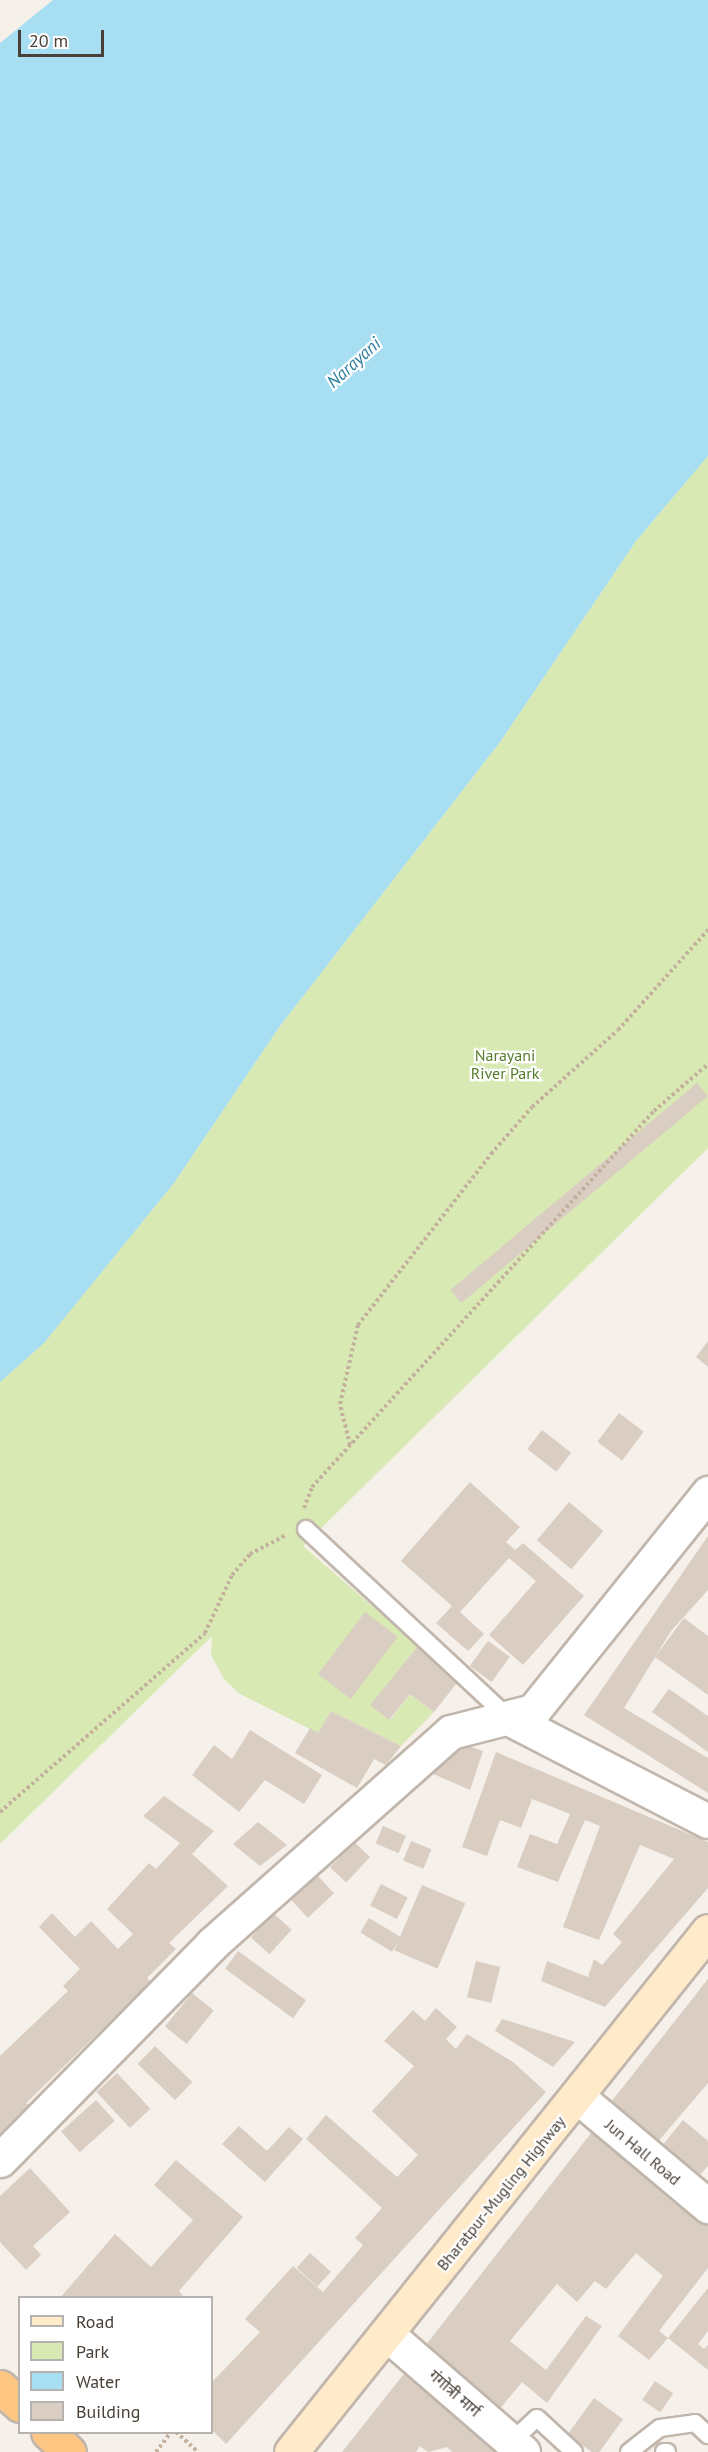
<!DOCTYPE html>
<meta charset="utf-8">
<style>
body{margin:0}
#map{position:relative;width:708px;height:2452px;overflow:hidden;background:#f5f0ea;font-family:"PT Sans","Noto Sans Devanagari",sans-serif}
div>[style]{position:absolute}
.green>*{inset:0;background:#d8e9b3}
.water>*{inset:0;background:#a7def1}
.building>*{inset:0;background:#dacdc2;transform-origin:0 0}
.path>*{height:4px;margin-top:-2px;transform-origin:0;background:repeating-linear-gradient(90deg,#c3b09d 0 3px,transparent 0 6px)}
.roads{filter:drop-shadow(2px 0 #c1b6ac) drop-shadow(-2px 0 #c1b6ac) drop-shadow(0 2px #c1b6ac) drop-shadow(0 -2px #c1b6ac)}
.service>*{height:16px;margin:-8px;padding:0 8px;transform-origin:8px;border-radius:8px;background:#fff}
.minor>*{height:33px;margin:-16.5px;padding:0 16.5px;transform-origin:16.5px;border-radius:16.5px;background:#fff}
.secondary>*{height:33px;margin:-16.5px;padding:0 16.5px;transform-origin:16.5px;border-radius:16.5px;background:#ffeaca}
.trunk>*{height:33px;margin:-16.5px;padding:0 16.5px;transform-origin:16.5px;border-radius:16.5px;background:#fec683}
span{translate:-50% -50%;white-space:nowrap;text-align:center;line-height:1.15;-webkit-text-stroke:4.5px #fff;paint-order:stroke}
.park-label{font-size:16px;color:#557c2a}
.street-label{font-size:16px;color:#494038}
.water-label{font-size:18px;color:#2b7e9d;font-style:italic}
.legend{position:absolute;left:18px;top:2296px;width:195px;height:138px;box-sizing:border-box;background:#fff;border:2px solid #b6b3af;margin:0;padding:8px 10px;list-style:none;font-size:18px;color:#494038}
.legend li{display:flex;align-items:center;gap:12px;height:30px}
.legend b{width:30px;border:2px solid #b6b3af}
.scale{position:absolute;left:18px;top:30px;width:86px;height:27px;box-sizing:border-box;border:3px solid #494038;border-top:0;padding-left:8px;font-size:18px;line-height:21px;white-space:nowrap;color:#494038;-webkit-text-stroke:4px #fff;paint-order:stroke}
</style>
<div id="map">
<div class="green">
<div style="clip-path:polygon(708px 456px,708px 1148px,303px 1546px,418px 1646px,371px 1705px,390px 1720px,410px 1694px,434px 1712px,401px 1746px,331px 1711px,318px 1733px,240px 1694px,224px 1679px,211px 1655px,212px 1636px,0 1844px,0 1382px,44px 1342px,174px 1183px,280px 1026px,500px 742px,636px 541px)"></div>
</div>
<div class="water">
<div style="clip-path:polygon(53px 0,708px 0,708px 456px,636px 541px,500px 742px,280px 1026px,174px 1183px,44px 1343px,0 1382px,0 43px)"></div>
</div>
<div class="building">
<div style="left:697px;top:1083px;width:17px;height:322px;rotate:50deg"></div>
<div style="clip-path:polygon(708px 1341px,708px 1367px,696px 1357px)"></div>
<div style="left:619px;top:1413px;width:31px;height:36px;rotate:37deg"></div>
<div style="left:542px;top:1430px;width:37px;height:24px;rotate:38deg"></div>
<div style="clip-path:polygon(470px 1482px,520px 1527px,506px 1542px,515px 1550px,523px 1543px,584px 1596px,523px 1665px,489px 1635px,536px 1581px,509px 1558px,460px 1612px,484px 1634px,468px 1651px,436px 1623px,452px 1606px,401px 1561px)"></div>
<div style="left:569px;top:1502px;width:45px;height:50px;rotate:40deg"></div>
<div style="clip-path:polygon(708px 1536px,708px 1590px,671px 1631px,624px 1708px,708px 1758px,708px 1793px,584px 1715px)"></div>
<div style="left:365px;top:1612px;width:41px;height:78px;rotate:37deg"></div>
<div style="clip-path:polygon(684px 1618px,708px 1636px,708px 1695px,655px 1657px)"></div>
<div style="left:488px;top:1641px;width:27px;height:31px;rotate:36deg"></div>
<div style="clip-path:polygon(418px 1646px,460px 1679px,434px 1712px,410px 1694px,389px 1720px,370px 1705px)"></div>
<div style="clip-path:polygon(669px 1689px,708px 1716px,708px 1752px,652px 1712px)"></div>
<div style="clip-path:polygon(331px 1711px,401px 1746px,386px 1765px,374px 1759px,357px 1788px,295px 1753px,310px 1728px,318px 1733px)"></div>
<div style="clip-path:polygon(250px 1730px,322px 1775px,304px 1804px,265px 1780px,239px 1812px,192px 1775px,214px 1745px,232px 1759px)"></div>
<div style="clip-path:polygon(458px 1742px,483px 1751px,470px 1790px,431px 1773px)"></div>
<div style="clip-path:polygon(496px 1752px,708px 1842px,708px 1888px,605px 2007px,541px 1981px,547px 1961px,588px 1977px,594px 1959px,602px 1965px,622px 1942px,613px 1934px,674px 1859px,640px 1845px,599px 1940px,563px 1927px,600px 1826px,585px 1820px,558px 1882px,517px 1867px,530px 1834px,557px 1844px,570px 1814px,532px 1799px,521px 1828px,500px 1820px,487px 1856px,462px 1847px)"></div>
<div style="clip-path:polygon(164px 1796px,214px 1831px,192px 1854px,228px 1886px,169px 1943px,176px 1949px,147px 1978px,151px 1982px,26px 2103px,33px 2108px,0 2142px,0 2056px,68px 1991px,63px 1986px,80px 1969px,39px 1927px,52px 1913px,75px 1937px,91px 1921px,118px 1949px,133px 1934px,107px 1909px,149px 1863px,156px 1869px,180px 1843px,143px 1816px)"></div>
<div style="clip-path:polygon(258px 1822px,287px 1845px,260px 1866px,233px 1844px)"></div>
<div style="left:383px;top:1826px;width:25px;height:19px;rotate:23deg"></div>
<div style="left:411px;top:1841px;width:22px;height:21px;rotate:22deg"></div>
<div style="left:354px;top:1842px;width:22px;height:35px;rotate:43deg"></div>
<div style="left:317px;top:1875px;width:25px;height:36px;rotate:47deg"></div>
<div style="left:381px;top:1884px;width:30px;height:24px;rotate:27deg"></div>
<div style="left:422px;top:1885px;width:47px;height:71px;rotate:23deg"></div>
<div style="left:273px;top:1913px;width:25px;height:33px;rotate:42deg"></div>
<div style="left:369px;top:1918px;width:37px;height:17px;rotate:31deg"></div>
<div style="left:238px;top:1951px;width:84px;height:22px;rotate:36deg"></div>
<div style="left:476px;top:1961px;width:25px;height:37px;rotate:14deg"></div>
<div style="clip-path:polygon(708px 1979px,708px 2083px,656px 2144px,608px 2106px)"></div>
<div style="left:192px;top:1993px;width:28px;height:43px;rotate:39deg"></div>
<div style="clip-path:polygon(436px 2008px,457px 2027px,446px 2039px,456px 2049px,467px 2034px,513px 2062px,546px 2092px,226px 2444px,212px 2430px,212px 2382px,260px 2332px,245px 2319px,293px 2266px,323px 2292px,363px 2245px,355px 2238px,382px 2208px,306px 2139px,326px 2115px,397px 2177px,418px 2155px,372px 2111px,414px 2066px,384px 2041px,413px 2010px,425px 2021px)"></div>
<div style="clip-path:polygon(502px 2019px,544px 2032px,575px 2042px,553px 2067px,495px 2031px)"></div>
<div style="left:155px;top:2046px;width:52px;height:25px;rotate:44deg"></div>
<div style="left:117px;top:2073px;width:49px;height:28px;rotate:47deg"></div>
<div style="left:96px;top:2100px;width:28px;height:47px;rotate:48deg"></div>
<div style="clip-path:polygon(683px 2120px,708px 2141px,708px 2166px,698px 2177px,661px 2147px)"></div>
<div style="clip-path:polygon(239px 2126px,267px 2151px,289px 2127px,303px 2139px,265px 2182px,222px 2144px)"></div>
<div style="clip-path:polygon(595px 2128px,708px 2222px,708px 2268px,659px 2331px,668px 2338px,649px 2360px,618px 2336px,663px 2276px,636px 2253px,606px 2289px,595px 2281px,577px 2302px,557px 2284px,510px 2341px,546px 2370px,586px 2316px,602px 2326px,547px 2403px,522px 2382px,494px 2416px,422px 2350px)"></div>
<div style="clip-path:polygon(176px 2160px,243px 2217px,179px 2291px,185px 2298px,60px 2298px,115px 2234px,151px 2267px,193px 2220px,154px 2185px)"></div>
<div style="clip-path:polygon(30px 2168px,70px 2212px,33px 2246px,41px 2255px,26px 2270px,0 2242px,0 2196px)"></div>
<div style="left:310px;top:2253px;width:28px;height:20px;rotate:42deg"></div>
<div style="clip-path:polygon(708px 2288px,708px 2331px,698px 2344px,704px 2349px,708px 2345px,708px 2370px,668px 2338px)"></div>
<div style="clip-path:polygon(407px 2370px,504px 2452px,452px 2452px,447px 2447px,428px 2452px,420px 2446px,416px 2452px,342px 2452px)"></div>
<div style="left:655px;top:2381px;width:22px;height:23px;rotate:34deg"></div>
<div style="left:594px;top:2398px;width:36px;height:45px;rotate:36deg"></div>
</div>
<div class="path">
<div style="left:350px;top:1445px;width:42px;rotate:-103.7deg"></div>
<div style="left:340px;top:1404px;width:81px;rotate:-77.2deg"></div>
<div style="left:358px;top:1325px;width:217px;rotate:-52.1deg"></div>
<div style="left:491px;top:1154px;width:62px;rotate:-48.9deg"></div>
<div style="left:532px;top:1107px;width:115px;rotate:-41.8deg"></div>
<div style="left:618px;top:1030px;width:135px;rotate:-48deg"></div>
<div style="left:304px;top:1508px;width:22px;rotate:-69deg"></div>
<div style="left:312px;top:1487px;width:508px;rotate:-47.71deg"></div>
<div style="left:654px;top:1111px;width:72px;rotate:-41deg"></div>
<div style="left:0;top:1812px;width:272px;rotate:-41.1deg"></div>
<div style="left:205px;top:1633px;width:64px;rotate:-65deg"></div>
<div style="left:232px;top:1575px;width:28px;rotate:-49deg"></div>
<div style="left:250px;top:1554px;width:41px;rotate:-27.8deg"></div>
<div style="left:176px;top:2432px;width:30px;rotate:42deg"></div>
<div style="left:156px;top:2452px;width:25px;rotate:-53deg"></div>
</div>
<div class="roads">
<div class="service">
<div style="left:306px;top:1529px;width:280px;rotate:43deg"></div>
<div style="left:511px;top:2442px;width:35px;rotate:-43deg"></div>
<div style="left:537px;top:2418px;width:50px;rotate:42.6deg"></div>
<div style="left:629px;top:2452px;width:39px;rotate:-38deg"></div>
<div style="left:660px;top:2428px;width:35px;rotate:-8deg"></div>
<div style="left:695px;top:2423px;width:18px;rotate:43deg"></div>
<div style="left:664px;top:2452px;width:3px"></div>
</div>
<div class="minor">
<div style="left:512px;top:1720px;width:220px;rotate:27.3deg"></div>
<div style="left:578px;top:2097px;width:170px;rotate:40deg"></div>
<div style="left:0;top:2160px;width:303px;rotate:-45.5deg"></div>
<div style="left:212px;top:1944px;width:319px;rotate:-41.6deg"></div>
<div style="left:451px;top:1732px;width:85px;rotate:-14.4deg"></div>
<div style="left:533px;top:1711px;width:280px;rotate:-51.2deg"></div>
<div style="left:387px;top:2334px;width:180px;rotate:40.9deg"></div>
</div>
<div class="secondary">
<div style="left:291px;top:2452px;width:667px;rotate:-51.33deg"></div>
</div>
<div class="trunk">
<div style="left:0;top:2387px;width:27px;rotate:42deg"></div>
<div style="left:48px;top:2432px;width:29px;rotate:44deg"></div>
</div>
</div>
<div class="park-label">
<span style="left:505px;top:1064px">Narayani<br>River Park</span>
</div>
<div class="street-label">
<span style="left:643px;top:2152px;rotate:40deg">Jun Hall Road</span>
<span style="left:501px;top:2193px;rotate:-51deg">Bharatpur-Mugling Highway</span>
<span style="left:455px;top:2393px;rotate:41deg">गंगोत्री मार्ग</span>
</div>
<div class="water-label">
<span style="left:354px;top:363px;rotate:-42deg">Narayani</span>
</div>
<ul class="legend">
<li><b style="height:8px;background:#ffeaca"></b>Road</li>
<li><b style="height:16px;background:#d8e9b3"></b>Park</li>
<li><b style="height:16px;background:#a7def1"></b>Water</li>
<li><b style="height:16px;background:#dacdc2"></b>Building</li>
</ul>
<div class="scale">20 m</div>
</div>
